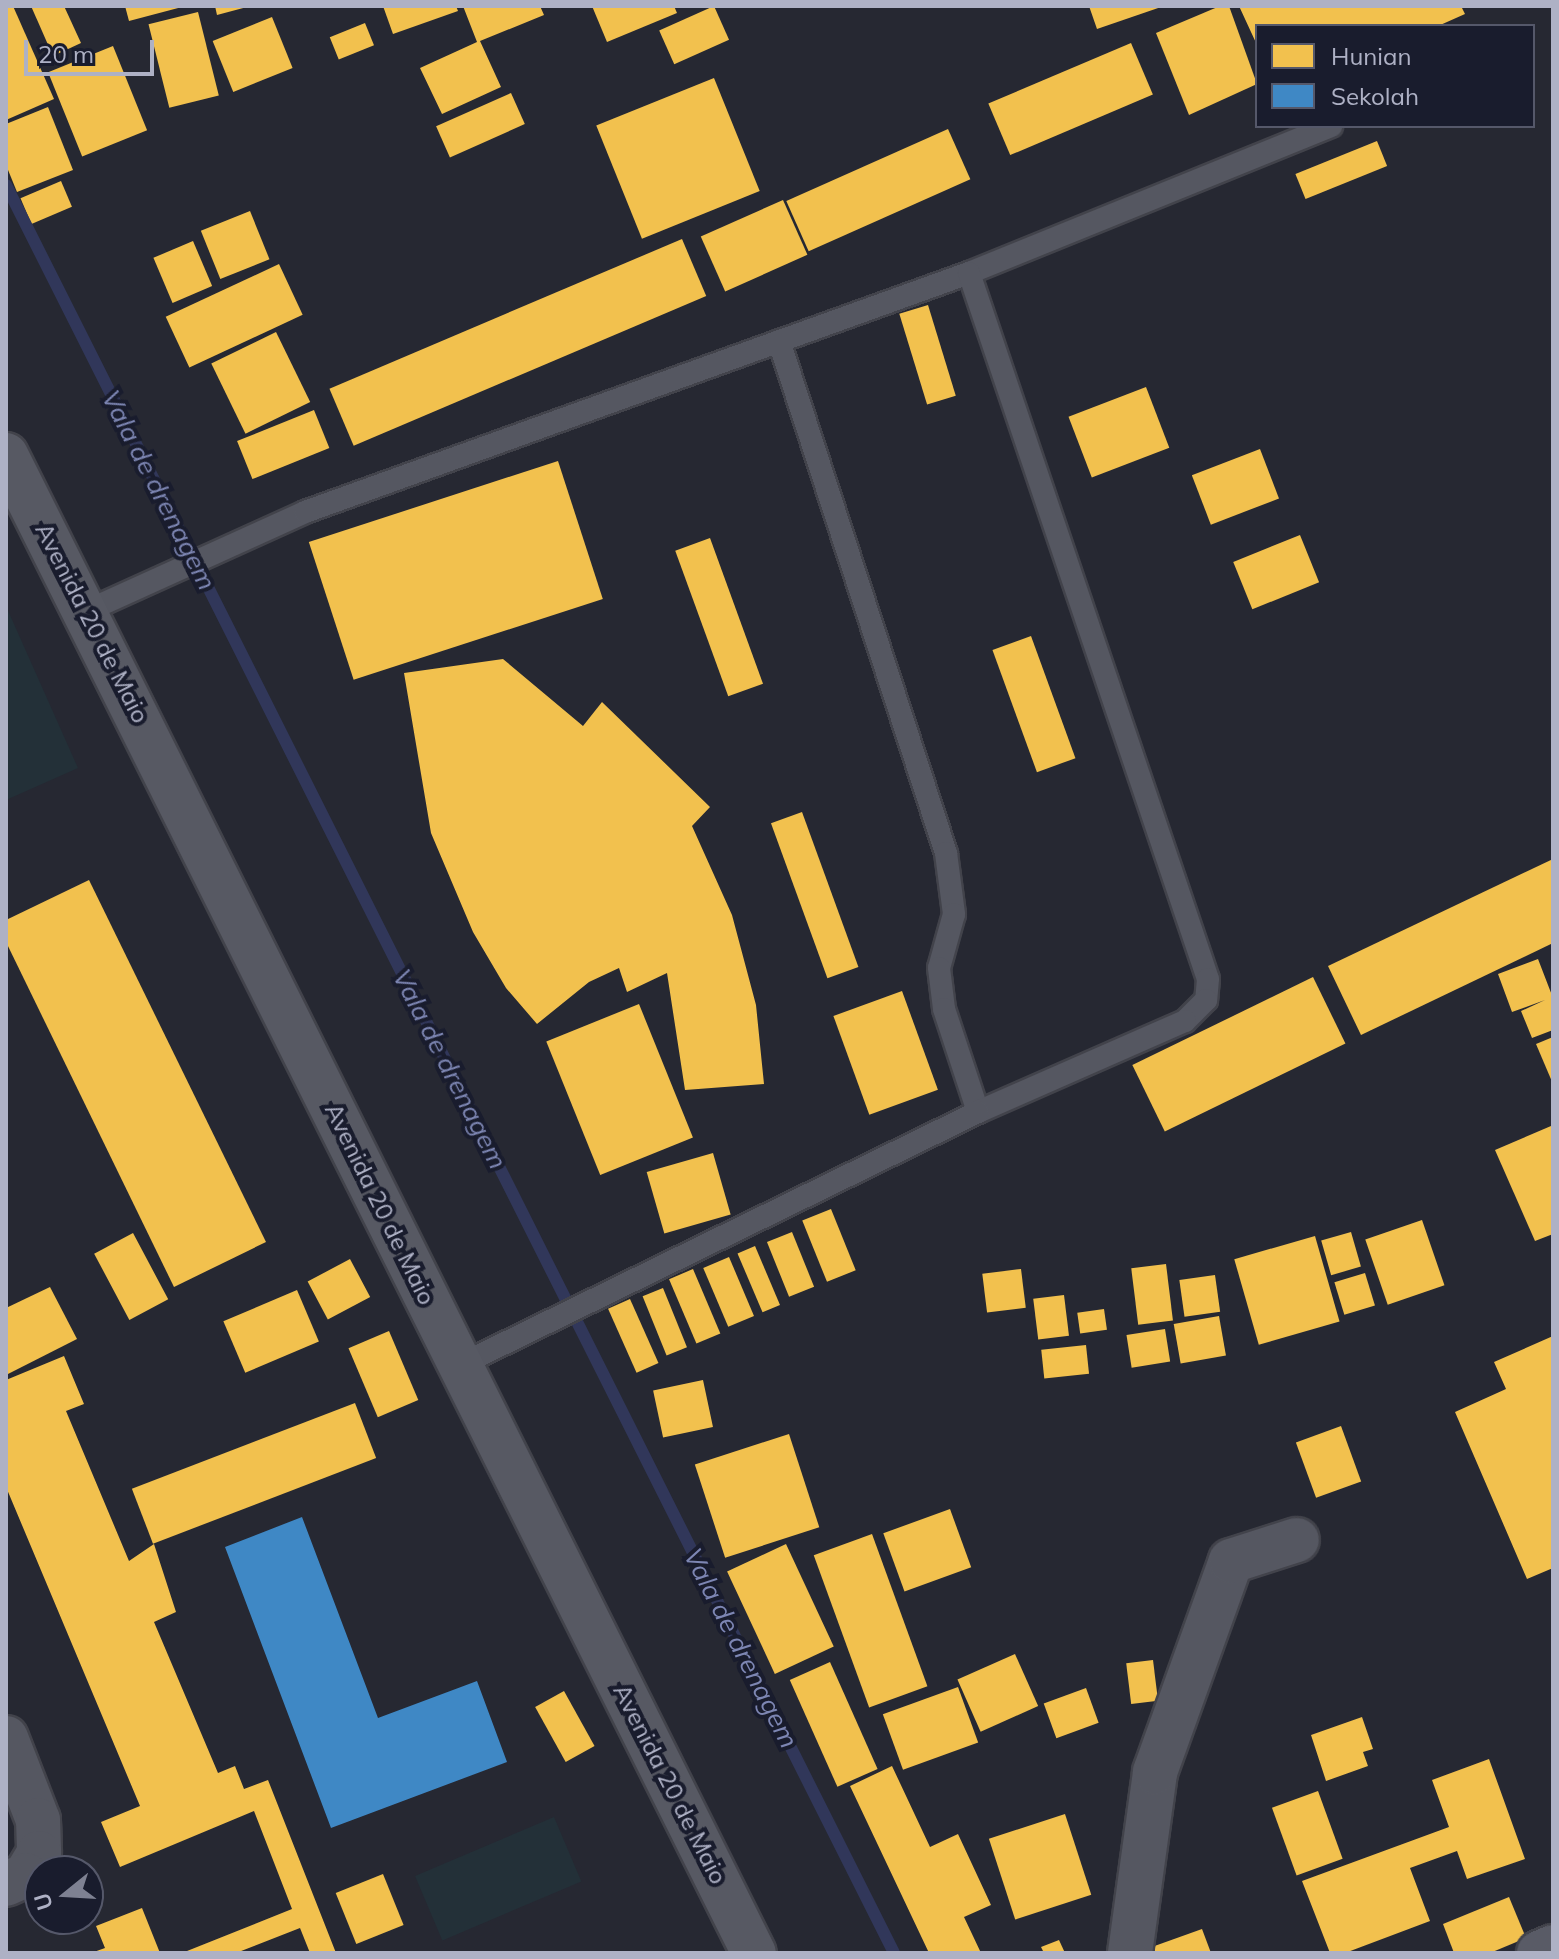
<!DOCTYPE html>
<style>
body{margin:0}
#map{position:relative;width:1559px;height:1959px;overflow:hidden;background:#262832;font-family:Mulish,sans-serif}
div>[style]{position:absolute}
.green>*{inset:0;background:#233038;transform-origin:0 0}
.homes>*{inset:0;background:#f2c14e;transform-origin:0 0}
.schools>*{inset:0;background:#3f88c5}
.stream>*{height:12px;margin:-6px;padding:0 6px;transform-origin:6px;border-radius:6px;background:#31375a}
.roads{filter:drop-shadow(2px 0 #42434b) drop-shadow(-2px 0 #42434b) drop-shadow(0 2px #42434b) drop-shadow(0 -2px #42434b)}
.lane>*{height:22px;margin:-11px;padding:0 11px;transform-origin:11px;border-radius:11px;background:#555761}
.street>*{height:44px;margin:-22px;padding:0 22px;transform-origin:22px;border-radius:22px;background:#555761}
.secondary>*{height:44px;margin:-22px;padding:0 22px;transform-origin:22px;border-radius:22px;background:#595b66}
.primary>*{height:44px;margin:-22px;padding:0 22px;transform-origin:22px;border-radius:22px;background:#575963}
span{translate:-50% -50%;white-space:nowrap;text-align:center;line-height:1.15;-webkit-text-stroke:8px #191c2d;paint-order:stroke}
.street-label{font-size:24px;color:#aeb1c5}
.water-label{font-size:26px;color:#7d86b3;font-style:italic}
.frame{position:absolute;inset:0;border:8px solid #aeb1c5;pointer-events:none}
.legend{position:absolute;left:1255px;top:24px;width:280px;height:104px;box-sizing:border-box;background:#191c2d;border:2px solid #55586a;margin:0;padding:10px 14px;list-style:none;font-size:24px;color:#aeb1c5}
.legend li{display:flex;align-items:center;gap:16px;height:40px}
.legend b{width:40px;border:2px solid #55586a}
.north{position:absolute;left:24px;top:1855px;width:80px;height:80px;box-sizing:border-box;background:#191c2d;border:2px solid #55586a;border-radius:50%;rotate:252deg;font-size:22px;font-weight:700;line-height:32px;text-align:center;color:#aeb1c5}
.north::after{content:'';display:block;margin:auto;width:28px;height:36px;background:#7e8192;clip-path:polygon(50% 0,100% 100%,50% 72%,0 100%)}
.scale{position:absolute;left:24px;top:40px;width:130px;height:36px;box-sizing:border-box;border:4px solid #aeb1c5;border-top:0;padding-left:10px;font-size:24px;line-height:28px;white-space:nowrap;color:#aeb1c5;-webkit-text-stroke:6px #191c2d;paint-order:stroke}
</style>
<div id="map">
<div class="green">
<div style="clip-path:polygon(6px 606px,78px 768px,6px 800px)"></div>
<div style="left:554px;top:1817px;width:70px;height:151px;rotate:67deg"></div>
</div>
<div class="homes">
<div style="clip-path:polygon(6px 6px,13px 6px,54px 99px,6px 120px)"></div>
<div style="clip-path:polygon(31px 6px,64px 6px,81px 43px,53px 56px)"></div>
<div style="clip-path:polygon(125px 6px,182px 6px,182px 7px,129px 21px)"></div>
<div style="clip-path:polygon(215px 6px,247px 6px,247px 7px,217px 15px)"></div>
<div style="clip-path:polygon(383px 6px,456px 6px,458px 11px,393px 34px)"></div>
<div style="clip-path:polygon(463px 6px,540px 6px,544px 15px,480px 41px,501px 87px,442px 114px,420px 68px,477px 42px)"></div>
<div style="clip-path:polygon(592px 6px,674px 6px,677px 13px,607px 42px)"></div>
<div style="left:714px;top:6px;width:37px;height:60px;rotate:66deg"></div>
<div style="clip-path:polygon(1089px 6px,1164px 6px,1097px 29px)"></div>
<div style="clip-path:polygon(1220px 6px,1229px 6px,1257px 84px,1189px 115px,1156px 33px)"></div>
<div style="clip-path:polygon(1239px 6px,1461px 6px,1465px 14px,1438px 26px,1257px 26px,1257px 45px)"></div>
<div style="left:198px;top:12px;width:86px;height:51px;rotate:76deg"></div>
<div style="left:272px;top:17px;width:55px;height:64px;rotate:68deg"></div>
<div style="left:365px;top:23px;width:24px;height:38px;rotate:68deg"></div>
<div style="left:1131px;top:43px;width:56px;height:155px;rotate:67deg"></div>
<div style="left:113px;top:46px;width:91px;height:70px;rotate:68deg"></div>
<div style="left:714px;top:78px;width:122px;height:127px;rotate:68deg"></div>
<div style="left:511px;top:93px;width:34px;height:82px;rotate:66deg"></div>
<div style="clip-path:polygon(48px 107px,73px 170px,17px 192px,6px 165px,6px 124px)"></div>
<div style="left:948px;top:129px;width:55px;height:177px;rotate:66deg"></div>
<div style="left:1377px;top:141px;width:27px;height:88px;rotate:68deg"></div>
<div style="left:61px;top:181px;width:28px;height:44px;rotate:67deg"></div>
<div style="left:783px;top:200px;width:60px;height:90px;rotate:66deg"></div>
<div style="left:250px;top:211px;width:52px;height:53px;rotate:68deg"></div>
<div style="left:682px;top:239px;width:62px;height:383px;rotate:67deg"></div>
<div style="left:193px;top:241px;width:49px;height:43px;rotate:67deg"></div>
<div style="left:279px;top:264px;width:56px;height:125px;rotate:65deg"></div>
<div style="left:928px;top:305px;width:95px;height:30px;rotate:73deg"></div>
<div style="left:276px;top:332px;width:78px;height:72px;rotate:64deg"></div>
<div style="left:1146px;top:387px;width:65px;height:83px;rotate:69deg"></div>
<div style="left:314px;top:410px;width:41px;height:83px;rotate:68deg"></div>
<div style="left:1260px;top:449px;width:53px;height:73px;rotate:69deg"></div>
<div style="left:558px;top:461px;width:145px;height:262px;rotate:72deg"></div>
<div style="left:1300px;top:535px;width:51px;height:72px;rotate:68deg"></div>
<div style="left:710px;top:538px;width:155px;height:37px;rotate:70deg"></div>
<div style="left:1031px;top:636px;width:130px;height:41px;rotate:70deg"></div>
<div style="clip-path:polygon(503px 659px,583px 726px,602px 702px,710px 807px,692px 826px,732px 915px,756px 1005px,764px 1084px,685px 1090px,667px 973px,627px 992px,619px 968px,589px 982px,537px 1024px,506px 988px,473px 932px,431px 833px,404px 673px)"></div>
<div style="left:802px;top:812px;width:165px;height:33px;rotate:70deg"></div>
<div style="clip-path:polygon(1553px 859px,1553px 943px,1361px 1035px,1328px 966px)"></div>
<div style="clip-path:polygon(89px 880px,266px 1242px,174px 1287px,6px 942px,6px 920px)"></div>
<div style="clip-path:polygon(1538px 959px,1553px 998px,1553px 1030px,1532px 1038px,1521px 1011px,1545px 1000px,1512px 1012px,1498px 974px)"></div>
<div style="left:1313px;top:977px;width:74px;height:201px;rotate:64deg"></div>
<div style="left:902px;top:991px;width:105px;height:73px;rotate:70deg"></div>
<div style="left:639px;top:1004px;width:144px;height:100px;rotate:68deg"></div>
<div style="clip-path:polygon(1553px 1037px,1553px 1084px,1536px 1044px)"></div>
<div style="clip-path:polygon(1551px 1126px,1553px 1234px,1535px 1241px,1495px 1150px)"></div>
<div style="left:713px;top:1153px;width:64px;height:69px;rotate:74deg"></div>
<div style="left:831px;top:1209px;width:66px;height:31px;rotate:68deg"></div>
<div style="left:1422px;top:1220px;width:69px;height:60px;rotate:71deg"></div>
<div style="left:792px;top:1232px;width:59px;height:27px;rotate:68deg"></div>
<div style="left:1351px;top:1232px;width:36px;height:31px;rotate:74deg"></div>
<div style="left:133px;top:1233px;width:75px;height:44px;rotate:62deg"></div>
<div style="left:1315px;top:1236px;width:89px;height:84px;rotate:74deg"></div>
<div style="left:755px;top:1246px;width:64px;height:19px;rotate:67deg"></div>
<div style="left:729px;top:1257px;width:64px;height:28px;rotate:67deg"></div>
<div style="left:350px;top:1259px;width:43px;height:48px;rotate:62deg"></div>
<div style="left:1166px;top:1264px;width:57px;height:35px;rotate:83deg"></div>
<div style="left:693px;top:1269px;width:70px;height:26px;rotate:67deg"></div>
<div style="left:1021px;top:1269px;width:39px;height:39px;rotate:83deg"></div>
<div style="left:1365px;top:1273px;width:34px;height:32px;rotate:73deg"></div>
<div style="left:1215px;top:1275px;width:37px;height:36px;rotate:82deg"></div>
<div style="clip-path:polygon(50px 1287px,77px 1339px,6px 1375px,6px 1308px)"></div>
<div style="left:663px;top:1288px;width:64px;height:22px;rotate:68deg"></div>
<div style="left:297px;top:1290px;width:56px;height:80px;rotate:67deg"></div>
<div style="left:1064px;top:1295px;width:41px;height:31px;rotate:83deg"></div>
<div style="left:630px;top:1299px;width:70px;height:24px;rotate:66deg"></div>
<div style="left:1104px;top:1309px;width:21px;height:27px;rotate:82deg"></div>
<div style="left:1219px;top:1316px;width:40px;height:46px;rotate:80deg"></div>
<div style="left:1165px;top:1329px;width:33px;height:39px;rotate:81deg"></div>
<div style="left:389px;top:1331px;width:75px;height:44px;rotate:67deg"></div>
<div style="clip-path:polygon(1553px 1336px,1553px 1568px,1527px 1579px,1455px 1412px,1506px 1389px,1494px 1362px)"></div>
<div style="left:1086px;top:1345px;width:29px;height:45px;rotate:84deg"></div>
<div style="clip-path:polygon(64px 1356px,84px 1404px,66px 1411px,129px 1561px,154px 1544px,176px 1612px,154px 1622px,218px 1773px,235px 1766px,244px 1789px,268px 1780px,336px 1953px,310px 1953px,300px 1928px,236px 1953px,182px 1953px,292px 1909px,254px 1811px,120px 1867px,101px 1822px,140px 1806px,6px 1487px,6px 1380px)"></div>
<div style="left:703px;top:1380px;width:48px;height:51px;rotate:78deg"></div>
<div style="left:355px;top:1403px;width:59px;height:239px;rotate:69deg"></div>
<div style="left:1341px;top:1426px;width:59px;height:48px;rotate:70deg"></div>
<div style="left:789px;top:1434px;width:98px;height:99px;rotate:72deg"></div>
<div style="left:950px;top:1509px;width:62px;height:71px;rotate:70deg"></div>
<div style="left:872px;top:1534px;width:162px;height:62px;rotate:70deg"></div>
<div style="left:786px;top:1544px;width:113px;height:65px;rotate:65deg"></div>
<div style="left:1015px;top:1654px;width:57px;height:63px;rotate:66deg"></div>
<div style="left:1153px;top:1660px;width:41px;height:27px;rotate:83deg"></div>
<div style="left:830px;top:1662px;width:117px;height:44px;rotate:66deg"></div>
<div style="left:958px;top:1687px;width:59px;height:80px;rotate:70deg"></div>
<div style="left:1086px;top:1688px;width:37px;height:45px;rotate:70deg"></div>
<div style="left:564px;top:1691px;width:63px;height:33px;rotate:61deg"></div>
<div style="clip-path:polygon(1362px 1717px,1373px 1749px,1363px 1752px,1368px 1766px,1326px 1781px,1311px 1735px)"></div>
<div style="clip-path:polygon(1489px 1759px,1525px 1859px,1467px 1879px,1457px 1851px,1410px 1868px,1430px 1921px,1345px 1953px,1330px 1953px,1302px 1881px,1449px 1827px,1432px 1780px)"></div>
<div style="clip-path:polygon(892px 1766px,930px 1847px,958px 1834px,991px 1905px,964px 1917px,981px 1953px,929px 1953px,850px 1786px)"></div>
<div style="left:1318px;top:1791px;width:72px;height:49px;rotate:70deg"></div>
<div style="left:1065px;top:1814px;width:85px;height:80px;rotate:72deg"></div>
<div style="left:383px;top:1874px;width:55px;height:51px;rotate:68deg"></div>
<div style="clip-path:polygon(1509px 1897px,1526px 1938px,1490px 1953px,1454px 1953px,1443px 1924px)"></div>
<div style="clip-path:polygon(142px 1908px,160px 1953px,91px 1953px,105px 1948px,96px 1926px)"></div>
<div style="clip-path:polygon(1202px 1929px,1211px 1953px,1135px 1953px)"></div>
<div style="clip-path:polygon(1059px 1940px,1065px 1953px,1044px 1953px,1041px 1947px)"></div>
</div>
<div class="schools">
<div style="clip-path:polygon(302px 1517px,378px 1718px,477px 1681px,507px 1762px,331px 1828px,225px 1547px)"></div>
</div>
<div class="stream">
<div style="left:6px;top:185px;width:1978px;rotate:63.33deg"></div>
</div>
<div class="roads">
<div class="lane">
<div style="left:969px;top:273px;width:391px;rotate:-22.1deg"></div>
<div style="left:779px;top:341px;width:539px;rotate:71.94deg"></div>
<div style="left:946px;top:853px;width:62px;rotate:82.5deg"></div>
<div style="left:954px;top:914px;width:56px;rotate:105.5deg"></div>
<div style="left:939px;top:968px;width:41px;rotate:83deg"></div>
<div style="left:944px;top:1009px;width:108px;rotate:71.7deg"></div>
<div style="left:87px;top:611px;width:239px;rotate:-24.4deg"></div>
<div style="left:305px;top:512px;width:706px;rotate:-19.8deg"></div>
<div style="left:969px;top:273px;width:745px;rotate:71.3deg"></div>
<div style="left:1208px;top:979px;width:21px;rotate:95deg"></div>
<div style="left:1206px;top:1000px;width:30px;rotate:135deg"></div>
<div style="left:1185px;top:1021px;width:226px;rotate:156.3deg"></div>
<div style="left:978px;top:1112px;width:576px;rotate:153.97deg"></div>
</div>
<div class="street">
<div style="left:6px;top:1738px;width:88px;rotate:68.7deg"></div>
<div style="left:38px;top:1820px;width:33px;rotate:88deg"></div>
<div style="left:39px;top:1853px;width:26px;rotate:121deg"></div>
<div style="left:26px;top:1875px;width:22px;rotate:156deg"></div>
<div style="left:1130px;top:1953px;width:183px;rotate:-82.1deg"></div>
<div style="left:1155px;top:1772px;width:224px;rotate:-70.2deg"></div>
<div style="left:1231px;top:1561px;width:69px;rotate:-17.7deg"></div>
</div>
<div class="secondary">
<div style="left:1539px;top:1953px;width:15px;rotate:-23deg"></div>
</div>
<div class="primary">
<div style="left:6px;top:455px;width:1674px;rotate:63.47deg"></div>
</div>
</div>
<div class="street-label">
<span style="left:92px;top:623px;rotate:63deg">Avenida 20 de Maio</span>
<span style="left:380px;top:1204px;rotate:64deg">Avenida 20 de Maio</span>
<span style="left:670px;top:1784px;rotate:63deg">Avenida 20 de Maio</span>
</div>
<div class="water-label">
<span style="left:159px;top:490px;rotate:63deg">Vala de drenagem</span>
<span style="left:450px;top:1069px;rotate:63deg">Vala de drenagem</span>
<span style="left:741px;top:1648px;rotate:63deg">Vala de drenagem</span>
</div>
<div class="frame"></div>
<ul class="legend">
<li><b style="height:22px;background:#f2c14e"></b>Hunian</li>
<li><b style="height:22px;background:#3f88c5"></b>Sekolah</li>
</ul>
<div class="north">U</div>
<div class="scale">20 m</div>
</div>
